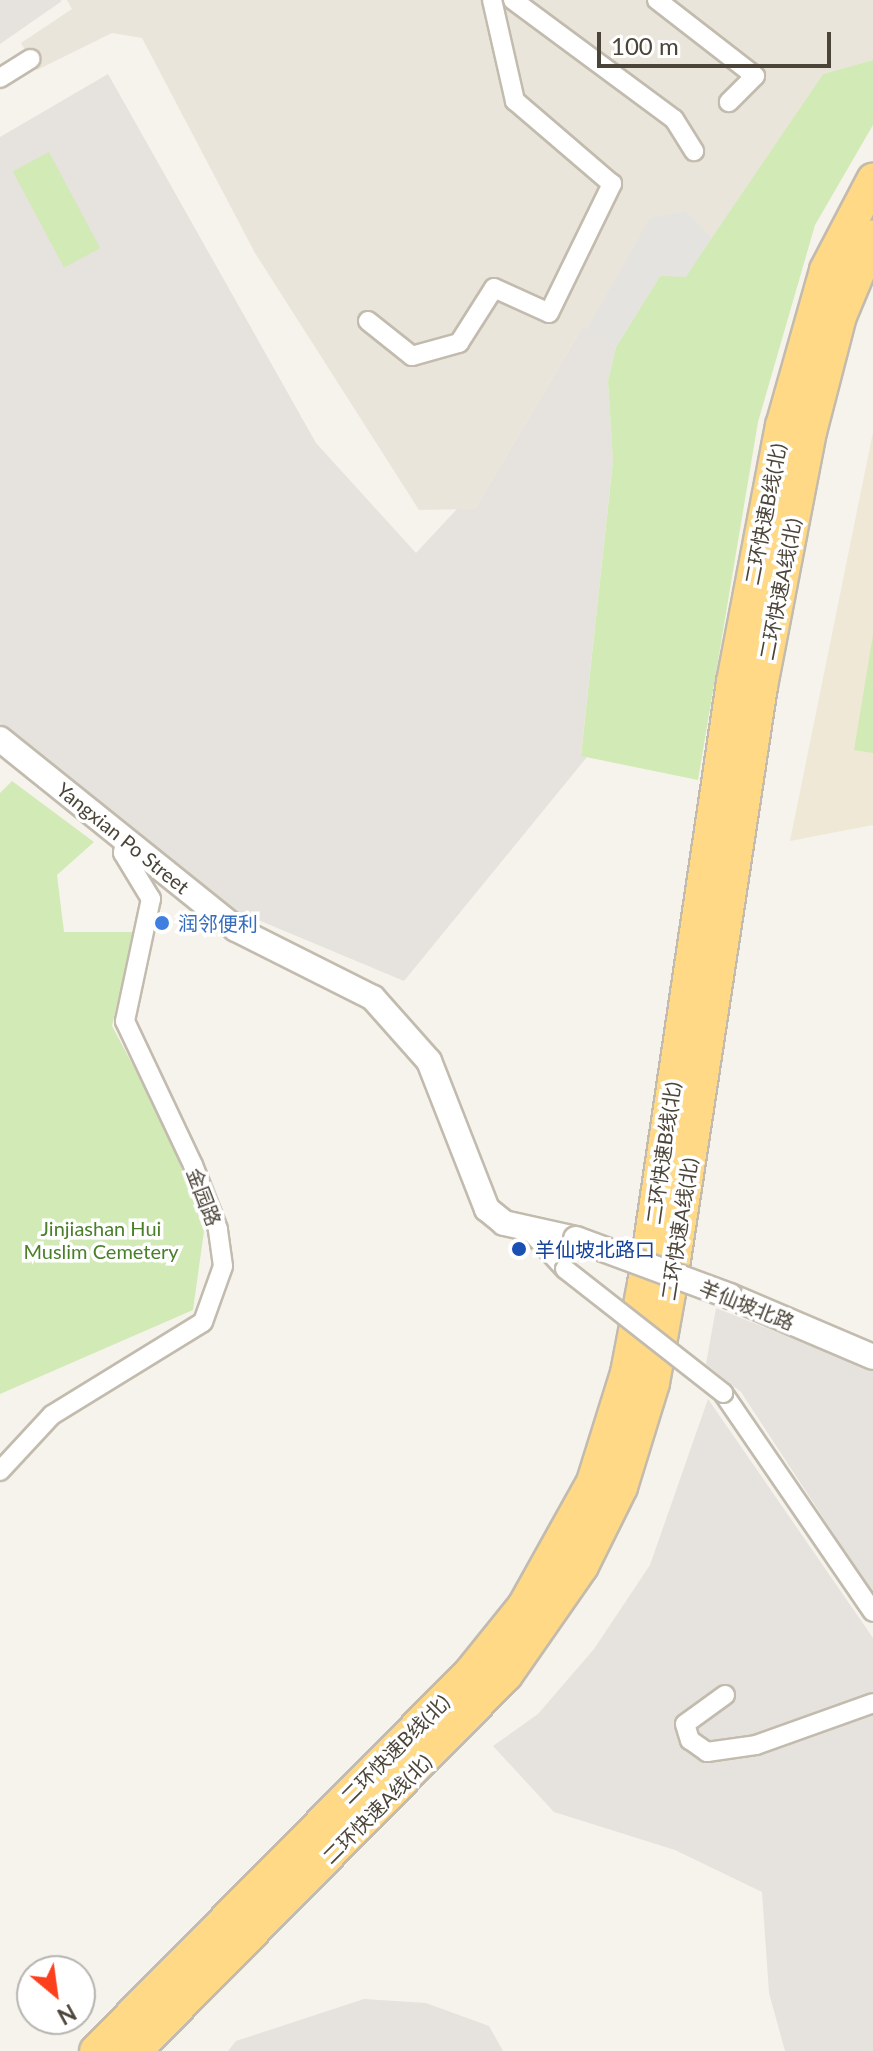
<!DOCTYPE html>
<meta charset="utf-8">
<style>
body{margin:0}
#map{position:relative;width:873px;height:2051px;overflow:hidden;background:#f6f3ec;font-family:Lato,"Noto Sans SC",sans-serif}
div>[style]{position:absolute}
.residential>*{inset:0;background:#eae5da}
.industrial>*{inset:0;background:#e6e2dd}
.education>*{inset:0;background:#efe8d6}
.green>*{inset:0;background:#d2eab5;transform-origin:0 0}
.parking>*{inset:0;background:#e5e3e0}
.roads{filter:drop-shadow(2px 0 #c2bbae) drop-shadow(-2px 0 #c2bbae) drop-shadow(0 2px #c2bbae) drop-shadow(0 -2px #c2bbae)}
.minor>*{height:18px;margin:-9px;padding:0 9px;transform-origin:9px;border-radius:9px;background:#fff}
.tertiary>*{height:24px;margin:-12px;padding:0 12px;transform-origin:12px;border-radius:12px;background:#fff}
.trunk>*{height:32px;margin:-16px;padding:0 16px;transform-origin:16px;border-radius:16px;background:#ffd985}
.bridges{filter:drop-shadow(2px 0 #c2bbae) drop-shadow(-2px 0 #c2bbae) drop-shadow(0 2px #c2bbae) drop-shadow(0 -2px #c2bbae)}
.minor-bridge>*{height:18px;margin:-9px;padding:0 9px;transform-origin:9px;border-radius:9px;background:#fff}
.tertiary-bridge>*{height:24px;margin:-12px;padding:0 12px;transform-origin:12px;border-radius:12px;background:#fff}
.dots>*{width:22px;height:22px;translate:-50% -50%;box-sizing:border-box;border:4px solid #fff;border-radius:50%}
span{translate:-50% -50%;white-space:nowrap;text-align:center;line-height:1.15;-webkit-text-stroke:7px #fff;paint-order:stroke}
.street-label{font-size:20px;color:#4b4439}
.shop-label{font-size:20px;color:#366cbe}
.left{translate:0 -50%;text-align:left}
.park-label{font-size:20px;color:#4a7f2a}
.transit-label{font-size:20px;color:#164399}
.north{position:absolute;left:16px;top:1955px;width:80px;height:80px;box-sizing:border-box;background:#fff;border:2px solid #b7b4b0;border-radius:50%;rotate:151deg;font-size:22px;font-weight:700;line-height:32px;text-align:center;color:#4b4439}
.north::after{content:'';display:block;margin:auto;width:28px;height:36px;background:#fc3f1d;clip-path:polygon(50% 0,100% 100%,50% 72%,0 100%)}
.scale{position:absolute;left:597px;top:32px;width:234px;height:36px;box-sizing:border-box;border:4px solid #4b4439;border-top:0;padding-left:10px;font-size:24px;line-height:28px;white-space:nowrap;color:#4b4439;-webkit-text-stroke:6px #fff;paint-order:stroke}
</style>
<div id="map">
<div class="residential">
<div style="clip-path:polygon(67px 0,873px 0,873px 60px,823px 74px,686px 277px,660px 276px,616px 347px,583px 326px,475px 509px,419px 510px,255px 253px,142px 38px,112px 33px,37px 70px,21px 43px,72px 9px)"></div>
</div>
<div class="industrial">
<div style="clip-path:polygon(0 0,60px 0,62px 1px,0 44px)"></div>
<div style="clip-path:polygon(108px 74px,316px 443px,416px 553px,457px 509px,475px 509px,583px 326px,616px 347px,608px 381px,613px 460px,581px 755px,587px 757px,404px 981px,234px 910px,0 723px,0 137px)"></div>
<div style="clip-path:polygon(716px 1308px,873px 1370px,873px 1594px,741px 1392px,706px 1364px)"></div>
<div style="clip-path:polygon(708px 1399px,873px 1638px,873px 2051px,785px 2051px,769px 1993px,762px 1892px,675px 1850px,554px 1812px,493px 1746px,538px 1714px,594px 1649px,650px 1565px)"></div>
<div style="clip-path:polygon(364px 1999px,426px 2003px,489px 2026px,503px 2051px,228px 2051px,236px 2041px)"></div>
</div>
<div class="education">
<div style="clip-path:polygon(873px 432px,873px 825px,790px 841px)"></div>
</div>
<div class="green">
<div style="clip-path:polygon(873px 60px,873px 125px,815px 225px,758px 422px,698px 780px,581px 756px,613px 461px,608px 381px,616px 347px,660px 276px,686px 276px,823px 74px)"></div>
<div style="left:49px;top:152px;width:109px;height:41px;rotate:62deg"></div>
<div style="clip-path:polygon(873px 635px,873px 753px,854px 750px)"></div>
<div style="clip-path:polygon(12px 781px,94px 842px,57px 875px,64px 932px,134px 932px,112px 1026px,169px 1133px,204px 1231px,193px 1310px,0 1394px,0 793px)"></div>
</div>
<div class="parking">
<div style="clip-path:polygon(685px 211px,711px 237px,686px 277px,660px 276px,616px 347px,587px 329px,650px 218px)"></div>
</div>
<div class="roads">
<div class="minor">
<div style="left:513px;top:0;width:200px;rotate:36.5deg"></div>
<div style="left:674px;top:119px;width:38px;rotate:58deg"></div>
<div style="left:657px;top:0;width:124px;rotate:37.8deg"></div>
<div style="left:755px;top:76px;width:37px;rotate:135deg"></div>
<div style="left:0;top:78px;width:36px;rotate:-32deg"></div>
<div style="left:368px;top:321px;width:56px;rotate:38.5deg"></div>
<div style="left:412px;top:356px;width:49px;rotate:-15.5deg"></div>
<div style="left:459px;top:343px;width:65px;rotate:-57.5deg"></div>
<div style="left:494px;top:288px;width:60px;rotate:24.4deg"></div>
<div style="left:549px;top:313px;width:144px;rotate:-64deg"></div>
<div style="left:612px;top:184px;width:128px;rotate:-139.4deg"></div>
<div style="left:515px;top:101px;width:104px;rotate:-102.8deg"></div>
<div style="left:530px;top:1231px;width:52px;rotate:47.4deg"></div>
<div style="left:723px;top:1393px;width:265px;rotate:55.6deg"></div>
<div style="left:0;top:1471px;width:76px;rotate:-47.1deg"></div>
<div style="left:52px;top:1415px;width:177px;rotate:-31.6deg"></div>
<div style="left:203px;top:1322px;width:59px;rotate:-70.3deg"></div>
<div style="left:223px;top:1266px;width:37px;rotate:-98deg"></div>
<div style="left:218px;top:1229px;width:69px;rotate:-111.3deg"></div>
<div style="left:193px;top:1165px;width:159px;rotate:-115.3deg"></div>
<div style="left:125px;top:1021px;width:125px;rotate:-78deg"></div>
<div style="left:151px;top:899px;width:54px;rotate:-121.3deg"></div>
<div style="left:123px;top:853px;width:13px;rotate:-81deg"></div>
<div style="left:725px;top:1695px;width:49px;rotate:144.1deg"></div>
<div style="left:685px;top:1724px;width:17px;rotate:73deg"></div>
<div style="left:690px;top:1740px;width:21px;rotate:35deg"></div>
<div style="left:707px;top:1752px;width:49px;rotate:-8.1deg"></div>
<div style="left:756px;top:1745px;width:124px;rotate:-19.7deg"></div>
</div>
<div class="tertiary">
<div style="left:0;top:739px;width:303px;rotate:38.8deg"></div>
<div style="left:236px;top:929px;width:153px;rotate:26.7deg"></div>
<div style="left:373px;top:998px;width:84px;rotate:48.4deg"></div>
<div style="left:429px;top:1061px;width:159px;rotate:68.6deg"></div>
<div style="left:487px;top:1209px;width:22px;rotate:39deg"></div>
<div style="left:504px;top:1223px;width:74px;rotate:12.5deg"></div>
<div style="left:730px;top:1296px;width:155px;rotate:23.1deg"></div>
</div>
<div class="trunk">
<div style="left:96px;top:2051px;width:532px;rotate:-45.3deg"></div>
<div style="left:470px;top:1673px;width:86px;rotate:-51.1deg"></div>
<div style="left:524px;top:1606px;width:142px;rotate:-60.9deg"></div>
<div style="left:593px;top:1482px;width:114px;rotate:-72.7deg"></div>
<div style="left:627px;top:1373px;width:91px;rotate:-79.2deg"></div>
<div style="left:644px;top:1284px;width:609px;rotate:-81.59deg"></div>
<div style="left:733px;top:682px;width:261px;rotate:-79.2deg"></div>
<div style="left:782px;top:426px;width:162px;rotate:-74.2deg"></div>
<div style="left:826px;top:270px;width:102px;rotate:-62.4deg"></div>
<div style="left:135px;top:2051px;width:528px;rotate:-45.38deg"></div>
<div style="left:506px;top:1675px;width:133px;rotate:-55.1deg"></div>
<div style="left:582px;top:1566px;width:88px;rotate:-63.7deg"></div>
<div style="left:621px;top:1487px;width:109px;rotate:-72.9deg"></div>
<div style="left:653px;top:1383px;width:91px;rotate:-79.9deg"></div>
<div style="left:669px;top:1293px;width:614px;rotate:-81.38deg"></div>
<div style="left:761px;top:686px;width:259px;rotate:-79.1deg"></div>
<div style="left:810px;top:432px;width:120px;rotate:-75.5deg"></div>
<div style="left:840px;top:316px;width:86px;rotate:-67.3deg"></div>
</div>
</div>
<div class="bridges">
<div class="minor-bridge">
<div style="left:565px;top:1269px;width:201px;rotate:38.1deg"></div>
</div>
<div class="tertiary-bridge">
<div style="left:576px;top:1239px;width:164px;rotate:20.3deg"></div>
</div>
</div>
<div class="dots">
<div style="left:162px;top:923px;background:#3f7fe0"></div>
<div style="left:519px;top:1249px;background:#1a4fb4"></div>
</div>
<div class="street-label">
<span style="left:765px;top:514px;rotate:-79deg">二环快速B线(北)</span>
<span style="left:780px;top:589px;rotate:-79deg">二环快速A线(北)</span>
<span style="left:123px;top:838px;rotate:39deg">Yangxian Po Street</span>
<span style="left:663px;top:1153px;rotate:-82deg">二环快速B线(北)</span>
<span style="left:204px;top:1197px;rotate:69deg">金园路</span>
<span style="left:679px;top:1229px;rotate:-81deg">二环快速A线(北)</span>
<span style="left:747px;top:1305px;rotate:22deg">羊仙坡北路</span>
<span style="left:395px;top:1749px;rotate:-45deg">二环快速B线(北)</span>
<span style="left:377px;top:1809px;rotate:-45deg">二环快速A线(北)</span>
</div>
<div class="shop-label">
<span class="left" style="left:178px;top:923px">润邻便利</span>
</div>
<div class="park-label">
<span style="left:101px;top:1240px">Jinjiashan Hui<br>Muslim Cemetery</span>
</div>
<div class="transit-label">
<span class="left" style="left:535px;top:1249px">羊仙坡北路口</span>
</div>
<div class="north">N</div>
<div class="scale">100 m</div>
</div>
